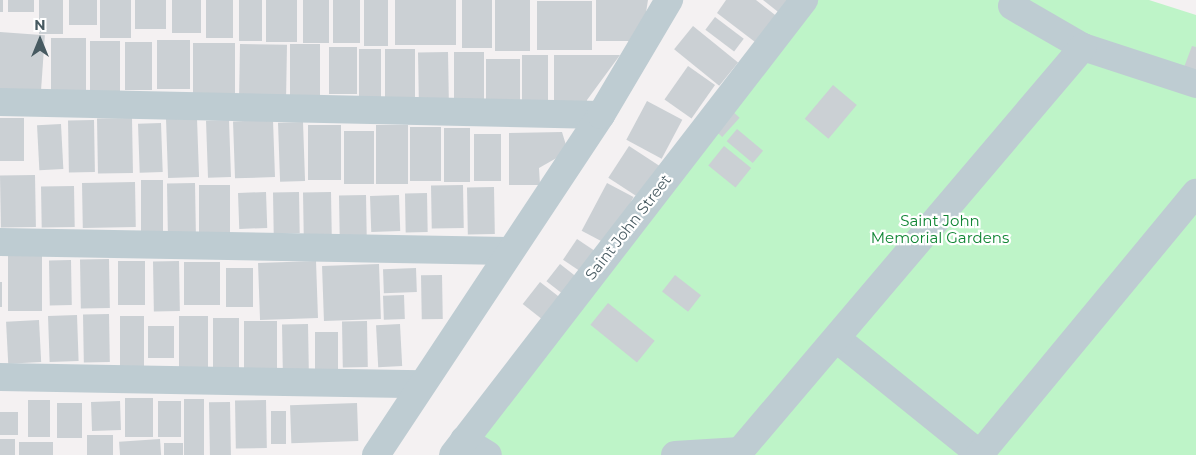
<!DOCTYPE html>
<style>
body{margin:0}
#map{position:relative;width:1196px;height:455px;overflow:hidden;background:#f4f1f2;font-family:Montserrat,sans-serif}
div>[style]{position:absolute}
.green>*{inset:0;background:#bef4c8}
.building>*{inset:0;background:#cbd0d4;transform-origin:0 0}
.minor>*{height:28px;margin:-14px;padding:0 14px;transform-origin:14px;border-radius:14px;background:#beccd2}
span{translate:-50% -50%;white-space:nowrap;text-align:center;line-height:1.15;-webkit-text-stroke:4.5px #fff;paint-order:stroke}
.park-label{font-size:15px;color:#0f8533}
.street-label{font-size:15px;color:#475a61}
.north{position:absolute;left:15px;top:15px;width:50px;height:50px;-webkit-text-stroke:4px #fff;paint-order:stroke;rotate:0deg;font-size:14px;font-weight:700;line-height:20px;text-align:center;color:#475a61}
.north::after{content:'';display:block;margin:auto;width:18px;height:22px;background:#475a61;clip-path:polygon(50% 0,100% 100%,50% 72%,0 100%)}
</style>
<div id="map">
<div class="green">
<div style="clip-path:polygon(811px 0,1149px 0,1196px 15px,1196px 455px,466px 455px)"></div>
</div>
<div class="building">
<div style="left:0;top:0;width:3px;height:12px"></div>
<div style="left:8px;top:0;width:26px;height:12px"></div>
<div style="left:39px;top:0;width:24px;height:34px"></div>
<div style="left:69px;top:0;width:28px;height:25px"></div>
<div style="left:100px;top:0;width:31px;height:38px"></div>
<div style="left:135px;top:0;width:31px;height:29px"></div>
<div style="left:172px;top:0;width:29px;height:33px"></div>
<div style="left:206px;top:0;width:27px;height:38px"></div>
<div style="left:239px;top:0;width:23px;height:41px"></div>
<div style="left:266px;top:0;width:31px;height:42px"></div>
<div style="left:303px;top:0;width:26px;height:43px"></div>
<div style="left:333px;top:0;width:27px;height:43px"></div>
<div style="left:364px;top:0;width:24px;height:46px"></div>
<div style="left:395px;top:0;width:61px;height:45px"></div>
<div style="left:462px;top:0;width:30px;height:48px"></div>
<div style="left:495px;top:0;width:35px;height:51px"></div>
<div style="clip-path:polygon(596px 0,648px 0,645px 19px,632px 41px,596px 41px)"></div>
<div style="clip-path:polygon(726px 0,756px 0,779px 18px,759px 45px,717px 13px)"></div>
<div style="clip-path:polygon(763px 0,793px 0,782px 15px)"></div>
<div style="left:537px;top:1px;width:55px;height:49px"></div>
<div style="left:715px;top:17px;width:36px;height:16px;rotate:37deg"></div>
<div style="left:693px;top:26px;width:58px;height:30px;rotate:39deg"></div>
<div style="left:0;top:32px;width:45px;height:57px;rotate:4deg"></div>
<div style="left:51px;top:38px;width:35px;height:55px"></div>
<div style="left:157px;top:40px;width:33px;height:49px"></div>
<div style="left:90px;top:41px;width:30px;height:50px"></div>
<div style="left:125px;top:42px;width:27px;height:48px"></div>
<div style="left:193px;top:43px;width:42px;height:51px"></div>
<div style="left:240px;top:44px;width:47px;height:54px;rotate:1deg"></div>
<div style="left:320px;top:44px;width:56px;height:30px;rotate:90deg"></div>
<div style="clip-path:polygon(1192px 46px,1196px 47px,1196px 75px,1183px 70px)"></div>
<div style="left:329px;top:47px;width:28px;height:47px"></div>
<div style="left:359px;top:49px;width:22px;height:48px"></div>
<div style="left:385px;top:49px;width:30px;height:50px"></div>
<div style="left:448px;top:52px;width:49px;height:30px;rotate:89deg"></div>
<div style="left:454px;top:52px;width:30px;height:52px"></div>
<div style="left:522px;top:55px;width:26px;height:49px"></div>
<div style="clip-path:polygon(554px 55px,620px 55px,587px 100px,587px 110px,554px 111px)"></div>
<div style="left:520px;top:59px;width:46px;height:34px;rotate:90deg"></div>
<div style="left:688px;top:66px;width:33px;height:41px;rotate:35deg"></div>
<div style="left:833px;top:85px;width:31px;height:44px;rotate:40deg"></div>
<div style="left:647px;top:101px;width:40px;height:44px;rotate:28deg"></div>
<div style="left:730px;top:109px;width:13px;height:26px;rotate:42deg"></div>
<div style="left:0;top:118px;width:24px;height:43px"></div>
<div style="left:132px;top:118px;width:55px;height:35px;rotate:89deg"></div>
<div style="left:197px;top:118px;width:59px;height:31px;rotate:88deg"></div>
<div style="left:94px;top:120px;width:52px;height:26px;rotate:89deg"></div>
<div style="left:229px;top:120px;width:57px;height:23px;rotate:88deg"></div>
<div style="left:273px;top:120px;width:57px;height:40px;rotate:88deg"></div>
<div style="left:303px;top:122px;width:59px;height:25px;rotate:88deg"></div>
<div style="left:161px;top:123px;width:49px;height:23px;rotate:88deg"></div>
<div style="left:61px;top:124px;width:45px;height:24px;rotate:87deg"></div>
<div style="left:308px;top:125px;width:33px;height:55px"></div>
<div style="left:408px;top:125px;width:59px;height:32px;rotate:90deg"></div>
<div style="left:410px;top:127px;width:31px;height:54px"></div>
<div style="left:444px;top:128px;width:26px;height:54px"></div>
<div style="left:737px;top:129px;width:34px;height:16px;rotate:40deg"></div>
<div style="left:374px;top:131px;width:53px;height:30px;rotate:90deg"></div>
<div style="clip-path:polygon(562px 132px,566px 145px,560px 156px,539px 168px,540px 185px,509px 185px,509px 133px)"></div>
<div style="left:501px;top:134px;width:47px;height:27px;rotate:90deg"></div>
<div style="left:629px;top:146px;width:37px;height:38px;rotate:33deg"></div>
<div style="left:724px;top:146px;width:35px;height:25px;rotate:39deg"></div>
<div style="left:35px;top:175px;width:52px;height:35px;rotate:89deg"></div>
<div style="left:141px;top:180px;width:22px;height:54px"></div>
<div style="left:135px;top:182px;width:45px;height:53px;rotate:89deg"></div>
<div style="left:195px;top:183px;width:51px;height:28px;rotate:89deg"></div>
<div style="left:607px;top:183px;width:30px;height:54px;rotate:28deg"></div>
<div style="left:199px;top:185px;width:31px;height:49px"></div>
<div style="left:463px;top:185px;width:43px;height:32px;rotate:89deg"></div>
<div style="left:74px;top:186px;width:41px;height:33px;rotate:89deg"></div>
<div style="left:494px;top:187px;width:47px;height:27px;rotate:89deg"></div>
<div style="left:266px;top:192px;width:36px;height:28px;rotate:88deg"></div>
<div style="left:299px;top:192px;width:41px;height:26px;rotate:89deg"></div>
<div style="left:331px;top:192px;width:44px;height:28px;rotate:89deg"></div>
<div style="left:427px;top:193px;width:39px;height:22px;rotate:89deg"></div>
<div style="left:366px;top:195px;width:41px;height:27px;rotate:89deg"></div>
<div style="left:399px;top:195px;width:36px;height:29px;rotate:88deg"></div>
<div style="left:577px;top:239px;width:27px;height:25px;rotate:34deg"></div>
<div style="left:8px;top:256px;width:34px;height:55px"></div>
<div style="left:109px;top:259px;width:49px;height:29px;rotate:89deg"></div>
<div style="left:71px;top:260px;width:45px;height:22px;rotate:89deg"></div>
<div style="left:118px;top:261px;width:27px;height:44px"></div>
<div style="left:179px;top:261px;width:50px;height:26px;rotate:89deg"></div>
<div style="left:316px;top:261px;width:57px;height:58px;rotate:88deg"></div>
<div style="left:184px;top:262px;width:36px;height:43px"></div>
<div style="left:379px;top:264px;width:55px;height:57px;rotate:88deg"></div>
<div style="left:560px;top:264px;width:24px;height:22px;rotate:38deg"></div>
<div style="left:226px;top:268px;width:27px;height:39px"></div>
<div style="left:416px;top:268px;width:24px;height:33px;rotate:88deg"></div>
<div style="left:442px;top:275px;width:44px;height:21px;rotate:89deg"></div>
<div style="left:675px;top:275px;width:33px;height:21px;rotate:38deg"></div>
<div style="left:0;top:282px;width:2px;height:25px"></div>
<div style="left:540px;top:282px;width:29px;height:28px;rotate:38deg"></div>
<div style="left:404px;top:295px;width:24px;height:21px;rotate:88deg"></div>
<div style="left:608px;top:303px;width:60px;height:28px;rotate:39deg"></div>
<div style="left:109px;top:314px;width:48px;height:26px;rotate:89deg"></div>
<div style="left:77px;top:315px;width:46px;height:29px;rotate:88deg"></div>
<div style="left:120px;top:316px;width:24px;height:51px"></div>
<div style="left:179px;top:316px;width:29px;height:62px"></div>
<div style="left:213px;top:318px;width:26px;height:57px"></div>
<div style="left:39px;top:320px;width:42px;height:33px;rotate:87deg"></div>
<div style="left:244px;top:321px;width:33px;height:48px"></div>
<div style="left:367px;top:321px;width:46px;height:25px;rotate:89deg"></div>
<div style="left:308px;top:324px;width:46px;height:26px;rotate:89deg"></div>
<div style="left:400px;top:324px;width:42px;height:24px;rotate:87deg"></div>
<div style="left:174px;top:326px;width:32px;height:26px;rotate:90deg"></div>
<div style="left:315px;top:332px;width:23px;height:37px"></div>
<div style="left:125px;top:398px;width:28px;height:39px"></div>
<div style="left:184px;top:399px;width:20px;height:56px"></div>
<div style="left:28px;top:400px;width:22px;height:37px"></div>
<div style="left:266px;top:400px;width:48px;height:31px;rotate:89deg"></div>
<div style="left:120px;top:401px;width:29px;height:29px;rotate:88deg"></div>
<div style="left:158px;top:401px;width:23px;height:36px"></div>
<div style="left:230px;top:402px;width:53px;height:21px;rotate:89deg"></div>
<div style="left:57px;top:403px;width:25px;height:35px"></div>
<div style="left:357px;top:403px;width:38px;height:67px;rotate:88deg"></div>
<div style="left:271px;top:411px;width:15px;height:33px"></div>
<div style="left:0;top:412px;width:18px;height:23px"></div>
<div style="left:87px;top:435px;width:26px;height:20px"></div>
<div style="left:0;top:439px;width:15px;height:16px"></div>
<div style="left:160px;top:439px;width:16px;height:41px;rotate:86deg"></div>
<div style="left:53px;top:442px;width:13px;height:34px;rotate:90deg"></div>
<div style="left:164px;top:443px;width:19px;height:12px"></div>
</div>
<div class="minor">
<div style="left:1012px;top:6px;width:82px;rotate:30deg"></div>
<div style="left:1083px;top:47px;width:119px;rotate:18.1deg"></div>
<div style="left:0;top:102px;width:601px;rotate:1.24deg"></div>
<div style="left:0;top:242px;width:508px;rotate:1.01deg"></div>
<div style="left:837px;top:339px;width:185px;rotate:38.9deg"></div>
<div style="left:0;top:377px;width:422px;rotate:1deg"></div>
<div style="left:464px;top:440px;width:28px;rotate:32deg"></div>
<div style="left:980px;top:454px;width:339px;rotate:-50.4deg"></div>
<div style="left:376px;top:455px;width:408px;rotate:-56.5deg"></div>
<div style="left:601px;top:115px;width:134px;rotate:-59.4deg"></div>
<div style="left:453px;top:455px;width:575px;rotate:-52.35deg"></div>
<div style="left:675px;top:455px;width:65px;rotate:-3.5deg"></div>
<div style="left:740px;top:451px;width:530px;rotate:-49.67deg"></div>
</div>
<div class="park-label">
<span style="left:940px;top:229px">Saint John<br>Memorial Gardens</span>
</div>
<div class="street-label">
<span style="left:628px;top:227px;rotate:-52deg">Saint John Street</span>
</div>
<div class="north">N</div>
</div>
